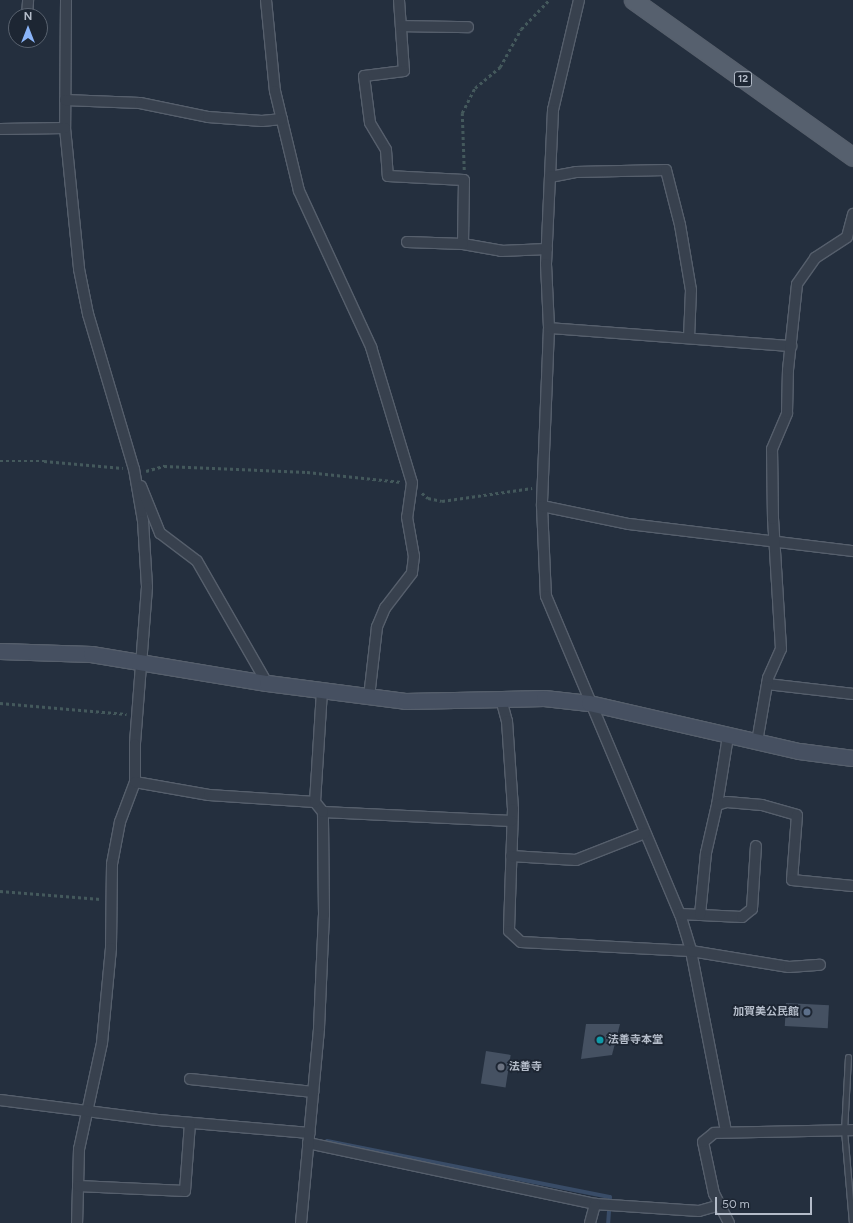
<!DOCTYPE html>
<meta charset="utf-8">
<style>
body{margin:0}
#map{position:relative;width:853px;height:1223px;overflow:hidden;background:#242f3e;font-family:Figtree,"Noto Sans JP",sans-serif}
div>[style]{position:absolute}
.stream>*{height:4px;margin:-2px;padding:0 2px;transform-origin:2px;border-radius:2px;background:#394c67}
.building>*{inset:0;background:#455162;transform-origin:0 0}
.path>*{height:2.5px;margin-top:-1.25px;transform-origin:0;background:repeating-linear-gradient(90deg,#44595c 0 3px,transparent 0 6px)}
.roads{filter:drop-shadow(1px 0 #565f6c) drop-shadow(-1px 0 #565f6c) drop-shadow(0 1px #565f6c) drop-shadow(0 -1px #565f6c)}
.lane>*{height:5px;margin:-2.5px;padding:0 2.5px;transform-origin:2.5px;border-radius:2.5px;background:#38414e}
.street>*{height:10px;margin:-5px;padding:0 5px;transform-origin:5px;border-radius:5px;background:#38414e}
.secondary>*{height:15px;margin:-7.5px;padding:0 7.5px;transform-origin:7.5px;border-radius:7.5px;background:#465061}
.primary>*{height:17px;margin:-8.5px;padding:0 8.5px;transform-origin:8.5px;border-radius:8.5px;background:#56606e}
.dots>*{width:11px;height:11px;translate:-50% -50%;box-sizing:border-box;border:2px solid #1d2633;border-radius:50%}
span{translate:-50% -50%;white-space:nowrap;text-align:center;line-height:1.15;-webkit-text-stroke:3.5px #1d2633;paint-order:stroke}
.shield-label span{padding:1px 3px;background:#1d2633;border:1px solid;border-radius:3px;-webkit-text-stroke-width:0}
.shield-label{font-size:10px;color:#b4bcc9;font-weight:700}
.poi-label{font-size:11px;color:#b4bcc9;font-weight:700}
.right{translate:-100% -50%;text-align:right}
.left{translate:0 -50%;text-align:left}
.north{position:absolute;left:8px;top:8px;width:40px;height:40px;box-sizing:border-box;background:#1d2633;border:1px solid #59626f;border-radius:50%;rotate:0deg;font-size:11px;font-weight:700;line-height:16px;text-align:center;color:#b4bcc9}
.north::after{content:'';display:block;margin:auto;width:14px;height:18px;background:#8ab4f8;clip-path:polygon(50% 0,100% 100%,50% 72%,0 100%)}
.scale{position:absolute;left:715px;top:1197px;width:97px;height:18px;box-sizing:border-box;border:2px solid #b4bcc9;border-top:0;padding-left:5px;font-size:12px;line-height:14px;white-space:nowrap;color:#b4bcc9;-webkit-text-stroke:3px #1d2633;paint-order:stroke}
</style>
<div id="map">
<div class="stream">
<div style="left:327px;top:1141px;width:288px;rotate:11.2deg"></div>
<div style="left:610px;top:1197px;width:26px;rotate:94deg"></div>
</div>
<div class="building">
<div style="left:786px;top:1003px;width:43px;height:23px;rotate:3deg"></div>
<div style="clip-path:polygon(586px 1024px,620px 1024px,612px 1055px,581px 1059px)"></div>
<div style="left:486px;top:1051px;width:25px;height:33px;rotate:9deg"></div>
</div>
<div class="path">
<div style="left:464px;top:170px;width:57px;rotate:-92deg"></div>
<div style="left:462px;top:113px;width:28px;rotate:-63deg"></div>
<div style="left:475px;top:88px;width:33px;rotate:-40deg"></div>
<div style="left:500px;top:67px;width:43px;rotate:-61.1deg"></div>
<div style="left:521px;top:29px;width:40px;rotate:-46deg"></div>
<div style="left:0;top:461px;width:44px"></div>
<div style="left:44px;top:461px;width:79px;rotate:5.1deg"></div>
<div style="left:146px;top:471px;width:19px;rotate:-16deg"></div>
<div style="left:164px;top:466px;width:143px;rotate:2.4deg"></div>
<div style="left:307px;top:472px;width:95px;rotate:6.1deg"></div>
<div style="left:422px;top:493px;width:8px;rotate:40deg"></div>
<div style="left:428px;top:498px;width:14px;rotate:12deg"></div>
<div style="left:442px;top:501px;width:91px;rotate:-8.2deg"></div>
<div style="left:0;top:703px;width:127px;rotate:5deg"></div>
<div style="left:0;top:891px;width:101px;rotate:4.5deg"></div>
</div>
<div class="roads">
<div class="lane">
<div style="left:848px;top:1057px;width:73px;rotate:93.1deg"></div>
<div style="left:844px;top:1130px;width:93px;rotate:85.1deg"></div>
</div>
<div class="street">
<div style="left:66px;top:0;width:128px;rotate:90.4deg"></div>
<div style="left:65px;top:128px;width:142px;rotate:84.3deg"></div>
<div style="left:79px;top:269px;width:46px;rotate:78.7deg"></div>
<div style="left:88px;top:314px;width:162px;rotate:73.5deg"></div>
<div style="left:134px;top:469px;width:53px;rotate:80.2deg"></div>
<div style="left:143px;top:521px;width:66px;rotate:86.5deg"></div>
<div style="left:147px;top:587px;width:157px;rotate:94.4deg"></div>
<div style="left:135px;top:744px;width:38px;rotate:90deg"></div>
<div style="left:135px;top:782px;width:43px;rotate:110.6deg"></div>
<div style="left:120px;top:822px;width:43px;rotate:100.8deg"></div>
<div style="left:112px;top:864px;width:84px;rotate:90.7deg"></div>
<div style="left:111px;top:948px;width:95px;rotate:95.4deg"></div>
<div style="left:102px;top:1043px;width:108px;rotate:102.2deg"></div>
<div style="left:79px;top:1149px;width:74px;rotate:91.5deg"></div>
<div style="left:266px;top:0;width:91px;rotate:84.4deg"></div>
<div style="left:275px;top:91px;width:103px;rotate:76.5deg"></div>
<div style="left:299px;top:191px;width:172px;rotate:65.2deg"></div>
<div style="left:371px;top:347px;width:142px;rotate:73.2deg"></div>
<div style="left:412px;top:483px;width:34px;rotate:98deg"></div>
<div style="left:407px;top:517px;width:40px;rotate:80deg"></div>
<div style="left:414px;top:556px;width:17px;rotate:97deg"></div>
<div style="left:412px;top:573px;width:44px;rotate:127.6deg"></div>
<div style="left:385px;top:608px;width:21px;rotate:113deg"></div>
<div style="left:377px;top:627px;width:70px;rotate:96.5deg"></div>
<div style="left:399px;top:0;width:71px;rotate:86deg"></div>
<div style="left:404px;top:71px;width:40px;rotate:172.9deg"></div>
<div style="left:364px;top:76px;width:47px;rotate:82.7deg"></div>
<div style="left:370px;top:123px;width:31px;rotate:59deg"></div>
<div style="left:386px;top:150px;width:26px;rotate:86deg"></div>
<div style="left:388px;top:176px;width:76px;rotate:3deg"></div>
<div style="left:464px;top:180px;width:64px;rotate:90.9deg"></div>
<div style="left:463px;top:244px;width:39px;rotate:10deg"></div>
<div style="left:501px;top:251px;width:46px;rotate:-2.5deg"></div>
<div style="left:579px;top:0;width:113px;rotate:103.3deg"></div>
<div style="left:553px;top:110px;width:154px;rotate:92.6deg"></div>
<div style="left:546px;top:264px;width:64px;rotate:87.3deg"></div>
<div style="left:549px;top:328px;width:178px;rotate:92.3deg"></div>
<div style="left:542px;top:506px;width:90px;rotate:87.5deg"></div>
<div style="left:546px;top:596px;width:345px;rotate:67.2deg"></div>
<div style="left:680px;top:914px;width:39px;rotate:73deg"></div>
<div style="left:691px;top:951px;width:183px;rotate:79deg"></div>
<div style="left:27px;top:16px;width:16px;rotate:-86deg"></div>
<div style="left:401px;top:26px;width:67px;rotate:0.9deg"></div>
<div style="left:65px;top:100px;width:75px;rotate:2.3deg"></div>
<div style="left:140px;top:103px;width:69px;rotate:11.6deg"></div>
<div style="left:208px;top:117px;width:54px;rotate:4.2deg"></div>
<div style="left:262px;top:121px;width:20px;rotate:-6deg"></div>
<div style="left:0;top:129px;width:65px;rotate:-0.9deg"></div>
<div style="left:550px;top:177px;width:26px;rotate:-11deg"></div>
<div style="left:576px;top:172px;width:90px;rotate:-1.3deg"></div>
<div style="left:666px;top:170px;width:57px;rotate:75.7deg"></div>
<div style="left:680px;top:225px;width:66px;rotate:80.4deg"></div>
<div style="left:691px;top:290px;width:47px;rotate:92.4deg"></div>
<div style="left:407px;top:242px;width:56px;rotate:2deg"></div>
<div style="left:549px;top:328px;width:243px;rotate:4.3deg"></div>
<div style="left:141px;top:486px;width:51px;rotate:68deg"></div>
<div style="left:160px;top:533px;width:46px;rotate:37.1deg"></div>
<div style="left:197px;top:561px;width:141px;rotate:60.2deg"></div>
<div style="left:542px;top:506px;width:89px;rotate:11.7deg"></div>
<div style="left:629px;top:524px;width:226px;rotate:6.9deg"></div>
<div style="left:767px;top:684px;width:87px;rotate:6.6deg"></div>
<div style="left:501px;top:699px;width:23px;rotate:75deg"></div>
<div style="left:507px;top:721px;width:88px;rotate:86.1deg"></div>
<div style="left:513px;top:809px;width:122px;rotate:91.9deg"></div>
<div style="left:509px;top:931px;width:16px;rotate:43deg"></div>
<div style="left:521px;top:942px;width:170px;rotate:3deg"></div>
<div style="left:691px;top:951px;width:99px;rotate:9.3deg"></div>
<div style="left:789px;top:967px;width:31px;rotate:-4deg"></div>
<div style="left:757px;top:742px;width:65px;rotate:-80.2deg"></div>
<div style="left:768px;top:678px;width:32px;rotate:-66deg"></div>
<div style="left:781px;top:649px;width:130px;rotate:-93.5deg"></div>
<div style="left:773px;top:519px;width:70px;rotate:-90.8deg"></div>
<div style="left:772px;top:449px;width:39px;rotate:-67deg"></div>
<div style="left:787px;top:413px;width:43px;rotate:-88.7deg"></div>
<div style="left:788px;top:370px;width:86px;rotate:-84deg"></div>
<div style="left:797px;top:284px;width:32px;rotate:-55deg"></div>
<div style="left:815px;top:258px;width:38px;rotate:-33deg"></div>
<div style="left:847px;top:237px;width:24px;rotate:-75deg"></div>
<div style="left:135px;top:782px;width:75px;rotate:10deg"></div>
<div style="left:209px;top:795px;width:106px;rotate:3.8deg"></div>
<div style="left:717px;top:805px;width:70px;rotate:-80.9deg"></div>
<div style="left:323px;top:812px;width:189px;rotate:2.7deg"></div>
<div style="left:511px;top:856px;width:65px;rotate:3.5deg"></div>
<div style="left:576px;top:860px;width:74px;rotate:-21.4deg"></div>
<div style="left:680px;top:914px;width:62px;rotate:2.8deg"></div>
<div style="left:742px;top:917px;width:13px;rotate:-39deg"></div>
<div style="left:752px;top:909px;width:63px;rotate:-86.4deg"></div>
<div style="left:700px;top:915px;width:62px;rotate:-84.5deg"></div>
<div style="left:706px;top:853px;width:49px;rotate:-77.1deg"></div>
<div style="left:717px;top:805px;width:10px;rotate:-17deg"></div>
<div style="left:727px;top:802px;width:35px;rotate:5deg"></div>
<div style="left:762px;top:805px;width:36px;rotate:16deg"></div>
<div style="left:797px;top:815px;width:65px;rotate:94.4deg"></div>
<div style="left:792px;top:880px;width:61px;rotate:5.6deg"></div>
<div style="left:190px;top:1079px;width:124px;rotate:6deg"></div>
<div style="left:0;top:1100px;width:159px;rotate:7.2deg"></div>
<div style="left:158px;top:1120px;width:152px;rotate:4.9deg"></div>
<div style="left:308px;top:1143px;width:293px;rotate:12deg"></div>
<div style="left:595px;top:1204px;width:104px;rotate:3.9deg"></div>
<div style="left:699px;top:1211px;width:22px;rotate:-16deg"></div>
<div style="left:78px;top:1186px;width:107px;rotate:2.7deg"></div>
<div style="left:185px;top:1191px;width:68px;rotate:-85.8deg"></div>
<div style="left:301px;top:1223px;width:196px;rotate:-84.7deg"></div>
<div style="left:319px;top:1028px;width:113px;rotate:-87.5deg"></div>
<div style="left:324px;top:915px;width:103px;rotate:-90.6deg"></div>
<div style="left:323px;top:812px;width:13px;rotate:-129deg"></div>
<div style="left:315px;top:802px;width:111px;rotate:-86.4deg"></div>
<div style="left:590px;top:1223px;width:20px;rotate:-75deg"></div>
<div style="left:729px;top:1223px;width:33px;rotate:-117deg"></div>
<div style="left:714px;top:1194px;width:53px;rotate:-101.9deg"></div>
<div style="left:703px;top:1142px;width:14px;rotate:-39deg"></div>
<div style="left:714px;top:1133px;width:139px;rotate:-1.2deg"></div>
</div>
<div class="secondary">
<div style="left:0;top:651px;width:91px;rotate:1.9deg"></div>
<div style="left:91px;top:654px;width:178px;rotate:9.4deg"></div>
<div style="left:267px;top:683px;width:139px;rotate:7.4deg"></div>
<div style="left:405px;top:701px;width:139px;rotate:-1.2deg"></div>
<div style="left:544px;top:698px;width:45px;rotate:6.3deg"></div>
<div style="left:589px;top:703px;width:215px;rotate:12.9deg"></div>
<div style="left:799px;top:751px;width:54px;rotate:7.4deg"></div>
</div>
<div class="primary">
<div style="left:633px;top:0;width:270px;rotate:35.5deg"></div>
</div>
</div>
<div class="dots">
<div style="left:807px;top:1012px;background:#5c6f8a"></div>
<div style="left:600px;top:1040px;background:#0f9aa8"></div>
<div style="left:501px;top:1067px;background:#6b7280"></div>
</div>
<div class="shield-label">
<span style="left:743px;top:79px">12</span>
</div>
<div class="poi-label">
<span class="right" style="left:799px;top:1012px">加賀美公民館</span>
<span class="left" style="left:608px;top:1040px">法善寺本堂</span>
<span class="left" style="left:509px;top:1067px">法善寺</span>
</div>
<div class="north">N</div>
<div class="scale">50 m</div>
</div>
